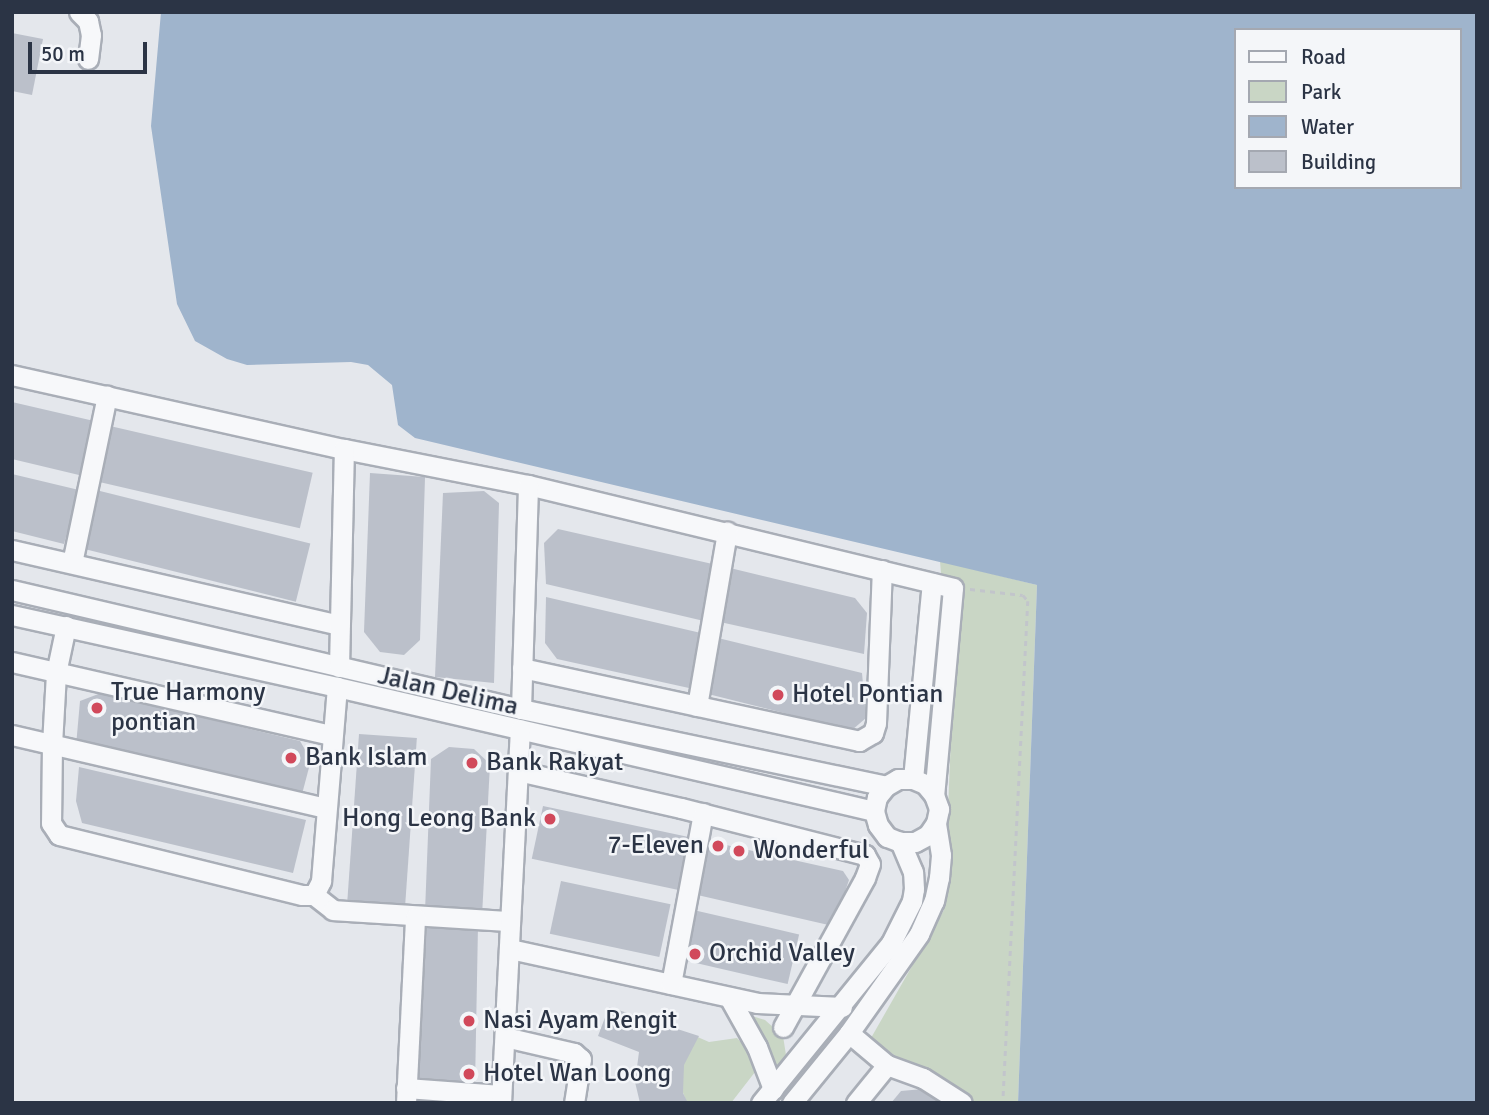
<!DOCTYPE html>
<style>
body{margin:0}
#map{position:relative;width:1489px;height:1115px;overflow:hidden;background:#e4e7ec;font-family:Signika,sans-serif}
div>[style]{position:absolute}
.green>*{inset:0;background:#c9d6c5}
.water>*{inset:0;background:#9fb4cc}
.building>*{inset:0;background:#bbc0ca;transform-origin:0 0}
.path>*{height:2.5px;margin-top:-1.25px;transform-origin:0;background:repeating-linear-gradient(90deg,#c2c5cb 0 5px,transparent 0 10px)}
.roads{filter:drop-shadow(2px 0 #a9aeb7) drop-shadow(-2px 0 #a9aeb7) drop-shadow(0 2px #a9aeb7) drop-shadow(0 -2px #a9aeb7)}
.minor>*{height:19px;margin:-9.5px;padding:0 9.5px;transform-origin:9.5px;border-radius:9.5px;background:#f7f8fa}
.dots>*{width:19px;height:19px;translate:-50% -50%;box-sizing:border-box;border:4px solid #f4f6f9;border-radius:50%}
span{translate:-50% -50%;white-space:nowrap;text-align:center;line-height:1.15;-webkit-text-stroke:5px #f4f6f9;paint-order:stroke}
.street-label{font-size:26px;color:#2b3445}
.poi-label{font-size:26px;color:#2b3445}
.left{translate:0 -50%;text-align:left}
.right{translate:-100% -50%;text-align:right}
.frame{position:absolute;inset:0;border:14px solid #2b3445;pointer-events:none}
.legend{position:absolute;left:1234px;top:28px;width:228px;height:161px;box-sizing:border-box;background:#f4f6f9;border:2px solid #a4a8b1;margin:0;padding:9px 12px;list-style:none;font-size:21px;color:#2b3445}
.legend li{display:flex;align-items:center;gap:14px;height:35px}
.legend b{width:35px;border:2px solid #a4a8b1}
.scale{position:absolute;left:28px;top:42px;width:119px;height:32px;box-sizing:border-box;border:4px solid #2b3445;border-top:0;padding-left:9px;font-size:21px;line-height:24px;white-space:nowrap;color:#2b3445;-webkit-text-stroke:5px #f4f6f9;paint-order:stroke}
</style>
<div id="map">
<div class="green">
<div style="clip-path:polygon(940px 561px,1037px 585px,1018px 1103px,959px 1103px,871px 1038px,944px 910px,952px 711px)"></div>
<div style="clip-path:polygon(752px 1016px,765px 1020px,783px 1036px,786px 1055px,771px 1077px,749px 1021px)"></div>
<div style="clip-path:polygon(693px 1035px,709px 1042px,737px 1038px,755px 1057px,755px 1072px,731px 1103px,687px 1103px,682px 1090px,681px 1067px)"></div>
</div>
<div class="water">
<div style="clip-path:polygon(evenodd,161px 12px,1477px 12px,1477px 1103px,1018px 1103px,1037px 585px,415px 438px,398px 425px,392px 385px,368px 365px,351px 362px,247px 365px,227px 359px,195px 341px,177px 304px,151px 126px,161px 12px,1235px 30px,1459px 30px,1459px 187px,1235px 187px,1235px 30px)"></div>
</div>
<div class="building">
<div style="clip-path:polygon(12px 33px,43px 39px,32px 95px,12px 91px)"></div>
<div style="clip-path:polygon(12px 402px,94px 421px,79px 475px,12px 459px)"></div>
<div style="left:110px;top:426px;width:208px;height:57px;rotate:13deg"></div>
<div style="clip-path:polygon(370px 473px,425px 477px,420px 640px,404px 655px,380px 652px,364px 632px)"></div>
<div style="clip-path:polygon(12px 474px,79px 490px,64px 544px,12px 531px)"></div>
<div style="left:92px;top:489px;width:225px;height:60px;rotate:14deg"></div>
<div style="clip-path:polygon(484px 491px,499px 503px,494px 683px,435px 677px,443px 493px)"></div>
<div style="clip-path:polygon(558px 529px,717px 565px,704px 621px,546px 584px,544px 543px)"></div>
<div style="clip-path:polygon(730px 568px,855px 598px,867px 613px,864px 654px,720px 622px)"></div>
<div style="clip-path:polygon(546px 597px,701px 633px,689px 688px,557px 659px,545px 643px)"></div>
<div style="clip-path:polygon(718px 638px,862px 673px,866px 718px,852px 730px,704px 693px)"></div>
<div style="clip-path:polygon(101px 693px,300px 741px,311px 760px,301px 798px,76px 746px,80px 701px)"></div>
<div style="left:359px;top:734px;width:58px;height:175px;rotate:4deg"></div>
<div style="clip-path:polygon(449px 747px,474px 749px,490px 764px,482px 916px,425px 912px,431px 759px)"></div>
<div style="clip-path:polygon(79px 767px,306px 820px,293px 873px,82px 823px,76px 801px)"></div>
<div style="left:543px;top:806px;width:150px;height:54px;rotate:12deg"></div>
<div style="clip-path:polygon(704px 840px,843px 871px,849px 880px,833px 926px,693px 894px)"></div>
<div style="left:561px;top:881px;width:112px;height:54px;rotate:12deg"></div>
<div style="left:689px;top:909px;width:113px;height:51px;rotate:13deg"></div>
<div style="clip-path:polygon(427px 925px,478px 925px,475px 1086px,417px 1080px)"></div>
<div style="clip-path:polygon(609px 1007px,699px 1036px,684px 1065px,683px 1093px,688px 1103px,640px 1103px,635px 1082px,639px 1052px,598px 1036px)"></div>
<div style="clip-path:polygon(923px 1089px,941px 1103px,891px 1103px,901px 1091px)"></div>
<div style="clip-path:polygon(421px 1096px,476px 1103px,420px 1103px)"></div>
</div>
<div class="path">
<div style="left:970px;top:589px;width:53px;rotate:6.5deg"></div>
<div style="left:1023px;top:595px;width:8px;rotate:50deg"></div>
<div style="left:1028px;top:601px;width:503px;rotate:92.85deg"></div>
</div>
<div class="roads">
<div class="minor">
<div style="left:79px;top:12px;width:13px;rotate:45deg"></div>
<div style="left:88px;top:21px;width:14px;rotate:78deg"></div>
<div style="left:91px;top:35px;width:24px;rotate:97deg"></div>
<div style="left:12px;top:375px;width:340px;rotate:12.6deg"></div>
<div style="left:344px;top:449px;width:187px;rotate:11.1deg"></div>
<div style="left:528px;top:485px;width:437px;rotate:13.6deg"></div>
<div style="left:953px;top:588px;width:208px;rotate:95.2deg"></div>
<div style="left:934px;top:795px;width:15px;rotate:70deg"></div>
<div style="left:939px;top:809px;width:14px;rotate:102deg"></div>
<div style="left:936px;top:823px;width:14px;rotate:124deg"></div>
<div style="left:928px;top:835px;width:15px;rotate:152deg"></div>
<div style="left:915px;top:842px;width:15px;rotate:180deg"></div>
<div style="left:900px;top:842px;width:14px;rotate:-159deg"></div>
<div style="left:887px;top:837px;width:15px;rotate:-127deg"></div>
<div style="left:878px;top:825px;width:15px;rotate:-106deg"></div>
<div style="left:874px;top:811px;width:14px;rotate:-78deg"></div>
<div style="left:877px;top:797px;width:14px;rotate:-51deg"></div>
<div style="left:886px;top:786px;width:14px;rotate:-30deg"></div>
<div style="left:898px;top:779px;width:15px"></div>
<div style="left:913px;top:779px;width:13px;rotate:23deg"></div>
<div style="left:925px;top:784px;width:14px;rotate:51deg"></div>
<div style="left:12px;top:550px;width:336px;rotate:12.9deg"></div>
<div style="left:72px;top:563px;width:171px;rotate:-78.2deg"></div>
<div style="left:12px;top:590px;width:523px;rotate:13.16deg"></div>
<div style="left:521px;top:709px;width:373px;rotate:11.9deg"></div>
<div style="left:12px;top:615px;width:333px;rotate:12.5deg"></div>
<div style="left:337px;top:687px;width:551px;rotate:13deg"></div>
<div style="left:66px;top:626px;width:48px;rotate:102deg"></div>
<div style="left:56px;top:673px;width:71px;rotate:93.2deg"></div>
<div style="left:52px;top:744px;width:79px;rotate:90.7deg"></div>
<div style="left:51px;top:823px;width:14px;rotate:56deg"></div>
<div style="left:59px;top:835px;width:250px;rotate:13.9deg"></div>
<div style="left:302px;top:895px;width:12px"></div>
<div style="left:314px;top:895px;width:16px;rotate:-63deg"></div>
<div style="left:321px;top:881px;width:195px;rotate:-85.3deg"></div>
<div style="left:12px;top:662px;width:328px;rotate:12.9deg"></div>
<div style="left:339px;top:667px;width:218px;rotate:-88.7deg"></div>
<div style="left:522px;top:668px;width:345px;rotate:12.2deg"></div>
<div style="left:859px;top:741px;width:16px;rotate:-30deg"></div>
<div style="left:873px;top:733px;width:10px;rotate:-73deg"></div>
<div style="left:876px;top:723px;width:153px;rotate:-87.8deg"></div>
<div style="left:697px;top:706px;width:177px;rotate:-80.2deg"></div>
<div style="left:521px;top:709px;width:224px;rotate:-88.2deg"></div>
<div style="left:12px;top:735px;width:322px;rotate:13.1deg"></div>
<div style="left:518px;top:771px;width:167px;rotate:12.8deg"></div>
<div style="left:681px;top:808px;width:190px;rotate:14.3deg"></div>
<div style="left:865px;top:855px;width:10px;rotate:61deg"></div>
<div style="left:870px;top:864px;width:15px;rotate:110deg"></div>
<div style="left:865px;top:878px;width:170px;rotate:118.8deg"></div>
<div style="left:913px;top:779px;width:197px;rotate:-84.5deg"></div>
<div style="left:314px;top:895px;width:24px;rotate:38deg"></div>
<div style="left:333px;top:910px;width:177px;rotate:3.6deg"></div>
<div style="left:510px;top:949px;width:253px;rotate:12.3deg"></div>
<div style="left:757px;top:1003px;width:85px;rotate:2.7deg"></div>
<div style="left:671px;top:984px;width:174px;rotate:-79.4deg"></div>
<div style="left:729px;top:997px;width:57px;rotate:60.8deg"></div>
<div style="left:757px;top:1047px;width:45px;rotate:69.1deg"></div>
<div style="left:849px;top:1033px;width:50px;rotate:40.1deg"></div>
<div style="left:887px;top:1065px;width:38px;rotate:20deg"></div>
<div style="left:923px;top:1078px;width:46px;rotate:32.7deg"></div>
<div style="left:505px;top:1037px;width:71px;rotate:13.1deg"></div>
<div style="left:574px;top:1053px;width:9px;rotate:41deg"></div>
<div style="left:581px;top:1059px;width:45px;rotate:99deg"></div>
<div style="left:406px;top:1088px;width:95px;rotate:4.2deg"></div>
<div style="left:406px;top:1103px;width:186px;rotate:-87.2deg"></div>
<div style="left:501px;top:1103px;width:374px;rotate:-87.1deg"></div>
<div style="left:761px;top:1103px;width:206px;rotate:-50.9deg"></div>
<div style="left:891px;top:943px;width:47px;rotate:-63.4deg"></div>
<div style="left:912px;top:901px;width:12px;rotate:-81deg"></div>
<div style="left:914px;top:889px;width:17px;rotate:-93deg"></div>
<div style="left:913px;top:872px;width:33px;rotate:-113deg"></div>
<div style="left:792px;top:1103px;width:90px;rotate:-50.8deg"></div>
<div style="left:849px;top:1033px;width:121px;rotate:-54.7deg"></div>
<div style="left:919px;top:934px;width:36px;rotate:-66deg"></div>
<div style="left:934px;top:901px;width:24px;rotate:-78deg"></div>
<div style="left:939px;top:878px;width:23px;rotate:-85deg"></div>
<div style="left:941px;top:855px;width:32px;rotate:-99deg"></div>
<div style="left:856px;top:1103px;width:49px;rotate:-50.8deg"></div>
</div>
</div>
<div class="dots">
<div style="left:778px;top:695px;background:#d1495b"></div>
<div style="left:97px;top:708px;background:#d1495b"></div>
<div style="left:291px;top:758px;background:#d1495b"></div>
<div style="left:472px;top:763px;background:#d1495b"></div>
<div style="left:550px;top:819px;background:#d1495b"></div>
<div style="left:718px;top:846px;background:#d1495b"></div>
<div style="left:739px;top:851px;background:#d1495b"></div>
<div style="left:695px;top:954px;background:#d1495b"></div>
<div style="left:469px;top:1021px;background:#d1495b"></div>
<div style="left:469px;top:1074px;background:#d1495b"></div>
</div>
<div class="street-label">
<span style="left:448px;top:692px;rotate:13deg">Jalan Delima</span>
</div>
<div class="poi-label">
<span class="left" style="left:111px;top:708px">True Harmony<br>pontian</span>
<span class="left" style="left:792px;top:695px">Hotel Pontian</span>
<span class="left" style="left:305px;top:758px">Bank Islam</span>
<span class="left" style="left:486px;top:763px">Bank Rakyat</span>
<span class="right" style="left:536px;top:819px">Hong Leong Bank</span>
<span class="right" style="left:704px;top:846px">7-Eleven</span>
<span class="left" style="left:753px;top:851px">Wonderful</span>
<span class="left" style="left:709px;top:954px">Orchid Valley</span>
<span class="left" style="left:483px;top:1021px">Nasi Ayam Rengit</span>
<span class="left" style="left:483px;top:1074px">Hotel Wan Loong</span>
</div>
<div class="frame"></div>
<ul class="legend">
<li><b style="height:9px;background:#f7f8fa"></b>Road</li>
<li><b style="height:19px;background:#c9d6c5"></b>Park</li>
<li><b style="height:19px;background:#9fb4cc"></b>Water</li>
<li><b style="height:19px;background:#bbc0ca"></b>Building</li>
</ul>
<div class="scale">50 m</div>
</div>
